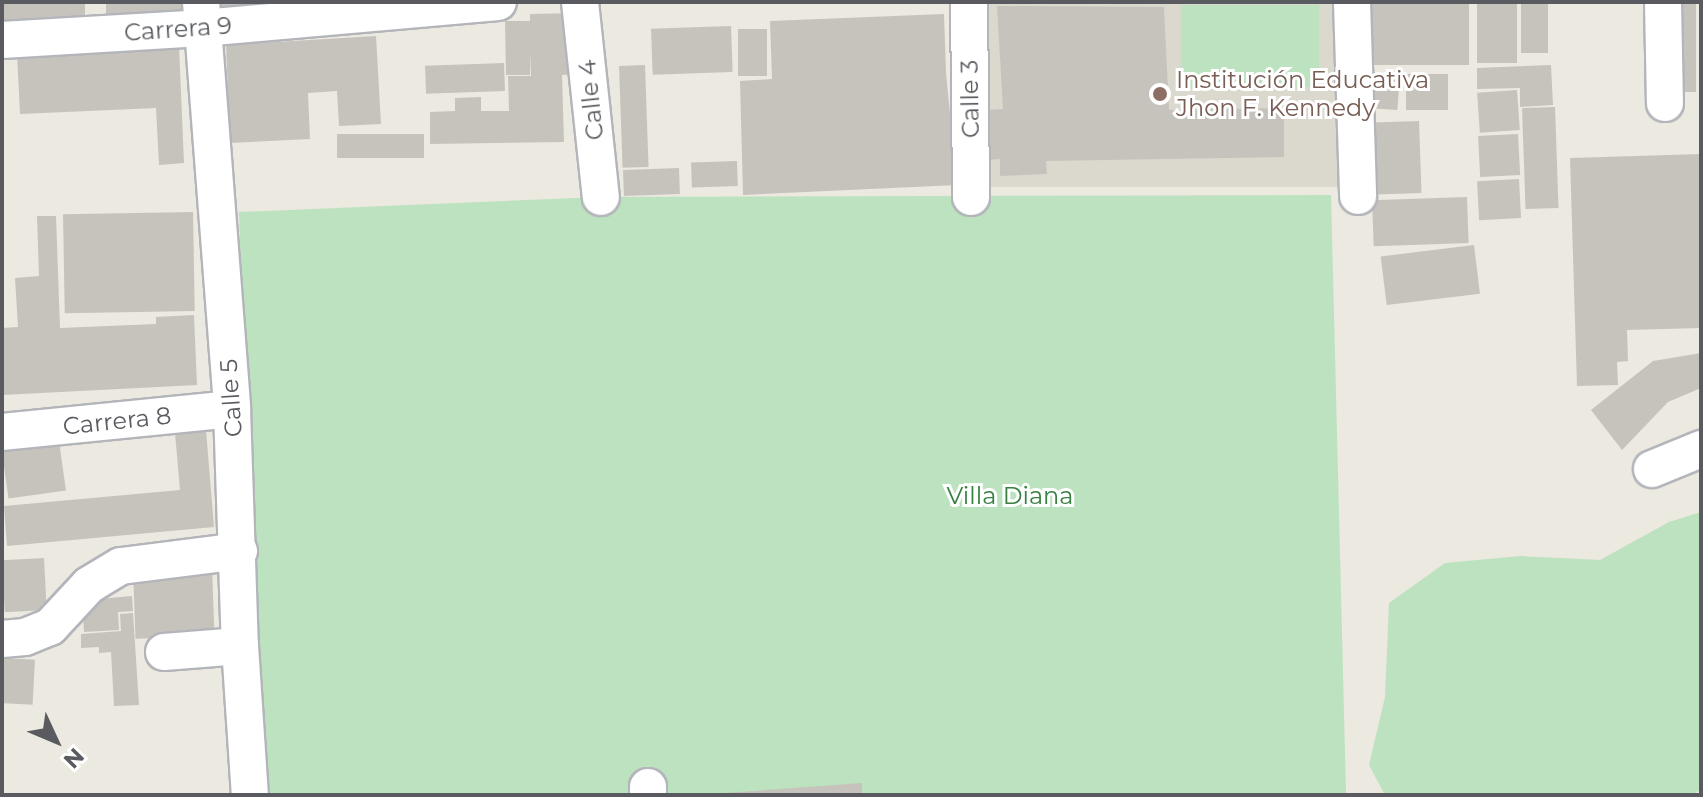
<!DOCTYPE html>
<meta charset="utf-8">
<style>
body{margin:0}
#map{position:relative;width:1703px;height:797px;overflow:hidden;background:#ebe9e0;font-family:Montserrat,sans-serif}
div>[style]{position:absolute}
.education>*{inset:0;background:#dbd9ce;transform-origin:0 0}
.green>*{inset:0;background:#bce2bf;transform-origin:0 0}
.building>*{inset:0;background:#c6c3bd;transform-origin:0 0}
.roads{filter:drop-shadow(2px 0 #b3b5ba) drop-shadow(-2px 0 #b3b5ba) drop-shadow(0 2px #b3b5ba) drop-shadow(0 -2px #b3b5ba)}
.minor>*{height:36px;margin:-18px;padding:0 18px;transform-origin:18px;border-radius:18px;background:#fff}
.dots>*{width:22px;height:22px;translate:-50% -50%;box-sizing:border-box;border:4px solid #fff;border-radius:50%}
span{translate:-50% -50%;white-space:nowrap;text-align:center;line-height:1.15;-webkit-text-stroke:6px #fff;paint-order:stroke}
.street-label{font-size:24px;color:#595b60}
.education-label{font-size:24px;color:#785e54}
.left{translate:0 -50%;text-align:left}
.park-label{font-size:24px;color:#378140}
.frame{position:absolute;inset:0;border:4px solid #595b60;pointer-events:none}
.north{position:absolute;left:16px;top:701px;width:80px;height:80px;-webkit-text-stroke:6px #fff;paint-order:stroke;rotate:134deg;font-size:22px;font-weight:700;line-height:32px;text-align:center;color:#595b60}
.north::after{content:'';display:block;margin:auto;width:28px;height:36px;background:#595b60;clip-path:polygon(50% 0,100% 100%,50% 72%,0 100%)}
</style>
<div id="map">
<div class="education">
<div style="left:978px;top:2px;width:366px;height:185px"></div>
</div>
<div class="green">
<div style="left:1319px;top:5px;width:82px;height:138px;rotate:90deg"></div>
<div style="clip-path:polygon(1331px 195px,1346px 793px,258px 795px,239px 212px,601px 197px)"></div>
<div style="clip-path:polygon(1701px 512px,1701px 790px,1690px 795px,1385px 795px,1369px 765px,1385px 697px,1389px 603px,1445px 563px,1521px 556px,1600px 560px,1669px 522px)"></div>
</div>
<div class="building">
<div style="left:2px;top:2px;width:83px;height:23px"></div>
<div style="left:106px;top:2px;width:75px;height:23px"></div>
<div style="clip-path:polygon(219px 2px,287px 2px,288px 6px,219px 9px)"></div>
<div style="left:1370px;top:2px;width:99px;height:63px"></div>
<div style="left:1477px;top:2px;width:40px;height:61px"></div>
<div style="left:1521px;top:2px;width:27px;height:51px"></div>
<div style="left:1668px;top:2px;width:28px;height:90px"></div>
<div style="clip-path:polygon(997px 6px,1164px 7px,1169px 110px,1284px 108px,1284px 157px,1046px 161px,1047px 174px,1000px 176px,1000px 159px,987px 160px,986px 110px,1003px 109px)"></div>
<div style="clip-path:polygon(577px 13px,578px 74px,562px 75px,564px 142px,430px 144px,430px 112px,455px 111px,455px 98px,481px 97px,481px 111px,509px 111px,508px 76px,531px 76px,531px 52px,530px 75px,506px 75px,505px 21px,530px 21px,530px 14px)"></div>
<div style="clip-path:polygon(944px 14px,946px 73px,957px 185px,743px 195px,740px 81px,772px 79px,770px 21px)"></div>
<div style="left:731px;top:26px;width:46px;height:80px;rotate:88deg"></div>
<div style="left:738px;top:29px;width:29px;height:47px"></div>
<div style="clip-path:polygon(376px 36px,381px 124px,339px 126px,337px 91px,308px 93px,310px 139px,230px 143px,226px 45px)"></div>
<div style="clip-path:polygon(179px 46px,184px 163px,159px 165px,156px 108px,20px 114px,17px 54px)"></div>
<div style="left:504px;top:63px;width:28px;height:79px;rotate:88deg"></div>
<div style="left:645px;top:65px;width:102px;height:26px;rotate:88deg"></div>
<div style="clip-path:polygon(1551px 65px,1553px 105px,1520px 107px,1520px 88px,1477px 89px,1477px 68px)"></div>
<div style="left:1369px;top:72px;width:31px;height:36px;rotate:4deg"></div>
<div style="left:1406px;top:74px;width:42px;height:36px"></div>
<div style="left:1517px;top:90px;width:40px;height:40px;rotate:86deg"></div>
<div style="left:1555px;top:107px;width:101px;height:33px;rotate:88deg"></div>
<div style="left:1419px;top:121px;width:72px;height:53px;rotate:88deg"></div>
<div style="left:424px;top:134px;width:24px;height:87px;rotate:90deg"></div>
<div style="left:1518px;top:134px;width:41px;height:40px;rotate:87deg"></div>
<div style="clip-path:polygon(1701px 154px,1701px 328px,1627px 330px,1628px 361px,1617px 362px,1618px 385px,1577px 386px,1570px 158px)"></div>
<div style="left:737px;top:161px;width:25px;height:46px;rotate:88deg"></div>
<div style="left:679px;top:168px;width:26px;height:56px;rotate:88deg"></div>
<div style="left:1519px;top:179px;width:39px;height:42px;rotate:87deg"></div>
<div style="left:1467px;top:197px;width:46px;height:95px;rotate:88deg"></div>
<div style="left:193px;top:212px;width:99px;height:130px;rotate:89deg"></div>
<div style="clip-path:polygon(37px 216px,56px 216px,60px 328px,156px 324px,156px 317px,194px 315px,197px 385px,2px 395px,2px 328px,18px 327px,15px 278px,39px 276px)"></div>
<div style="left:1474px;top:245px;width:49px;height:94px;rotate:83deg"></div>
<div style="clip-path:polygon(1701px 353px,1701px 388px,1668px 402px,1622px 450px,1591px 410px,1653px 361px)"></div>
<div style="clip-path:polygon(206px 430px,214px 527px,7px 546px,4px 506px,180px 490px,175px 433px)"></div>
<div style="left:59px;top:441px;width:50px;height:58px;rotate:82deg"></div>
<div style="left:44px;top:558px;width:52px;height:42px;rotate:87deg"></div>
<div style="left:212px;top:566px;width:70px;height:79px;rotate:88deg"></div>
<div style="clip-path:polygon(132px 596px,133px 611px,118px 612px,119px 630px,84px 632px,83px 616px,99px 599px)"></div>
<div style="clip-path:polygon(133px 613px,139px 705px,114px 706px,111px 652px,99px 653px,99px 647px,81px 648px,81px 634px,121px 631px,120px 614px)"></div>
<div style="left:2px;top:658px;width:33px;height:45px;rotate:3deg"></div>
<div style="clip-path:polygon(862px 783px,862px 795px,725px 795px,725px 793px)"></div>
</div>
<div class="roads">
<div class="minor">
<div style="left:201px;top:2px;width:408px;rotate:85.6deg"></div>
<div style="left:232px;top:409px;width:237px;rotate:88.1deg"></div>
<div style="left:240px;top:646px;width:149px;rotate:86.2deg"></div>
<div style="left:580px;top:2px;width:196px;rotate:83.9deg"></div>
<div style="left:969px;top:2px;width:195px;rotate:89.4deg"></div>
<div style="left:1352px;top:2px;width:194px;rotate:88.2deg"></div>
<div style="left:1663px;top:2px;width:101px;rotate:88.9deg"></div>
<div style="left:2px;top:40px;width:200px;rotate:-3.4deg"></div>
<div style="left:202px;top:28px;width:297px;rotate:-5deg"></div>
<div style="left:2px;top:432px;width:231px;rotate:-5.7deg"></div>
<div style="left:1652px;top:469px;width:53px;rotate:-22.2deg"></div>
<div style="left:2px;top:639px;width:23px;rotate:-5deg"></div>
<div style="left:25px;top:637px;width:27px;rotate:-22deg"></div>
<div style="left:50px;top:627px;width:57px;rotate:-47.1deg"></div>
<div style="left:89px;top:585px;width:37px;rotate:-31deg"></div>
<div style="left:121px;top:566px;width:119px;rotate:-7.2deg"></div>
<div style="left:164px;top:652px;width:76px;rotate:-4.5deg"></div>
<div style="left:648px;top:787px;width:8px;rotate:90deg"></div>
</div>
</div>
<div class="dots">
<div style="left:1160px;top:94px;background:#8d6e63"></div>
</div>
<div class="street-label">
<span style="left:178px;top:29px;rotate:-4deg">Carrera 9</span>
<span style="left:970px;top:99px;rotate:-91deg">Calle 3</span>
<span style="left:591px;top:100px;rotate:-96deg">Calle 4</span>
<span style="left:231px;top:398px;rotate:-94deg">Calle 5</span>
<span style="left:117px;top:421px;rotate:-6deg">Carrera 8</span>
</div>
<div class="education-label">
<span class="left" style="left:1176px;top:94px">Institución Educativa<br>Jhon F. Kennedy</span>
</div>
<div class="park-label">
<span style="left:1010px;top:496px">Villa Diana</span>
</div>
<div class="frame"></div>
<div class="north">N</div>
</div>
